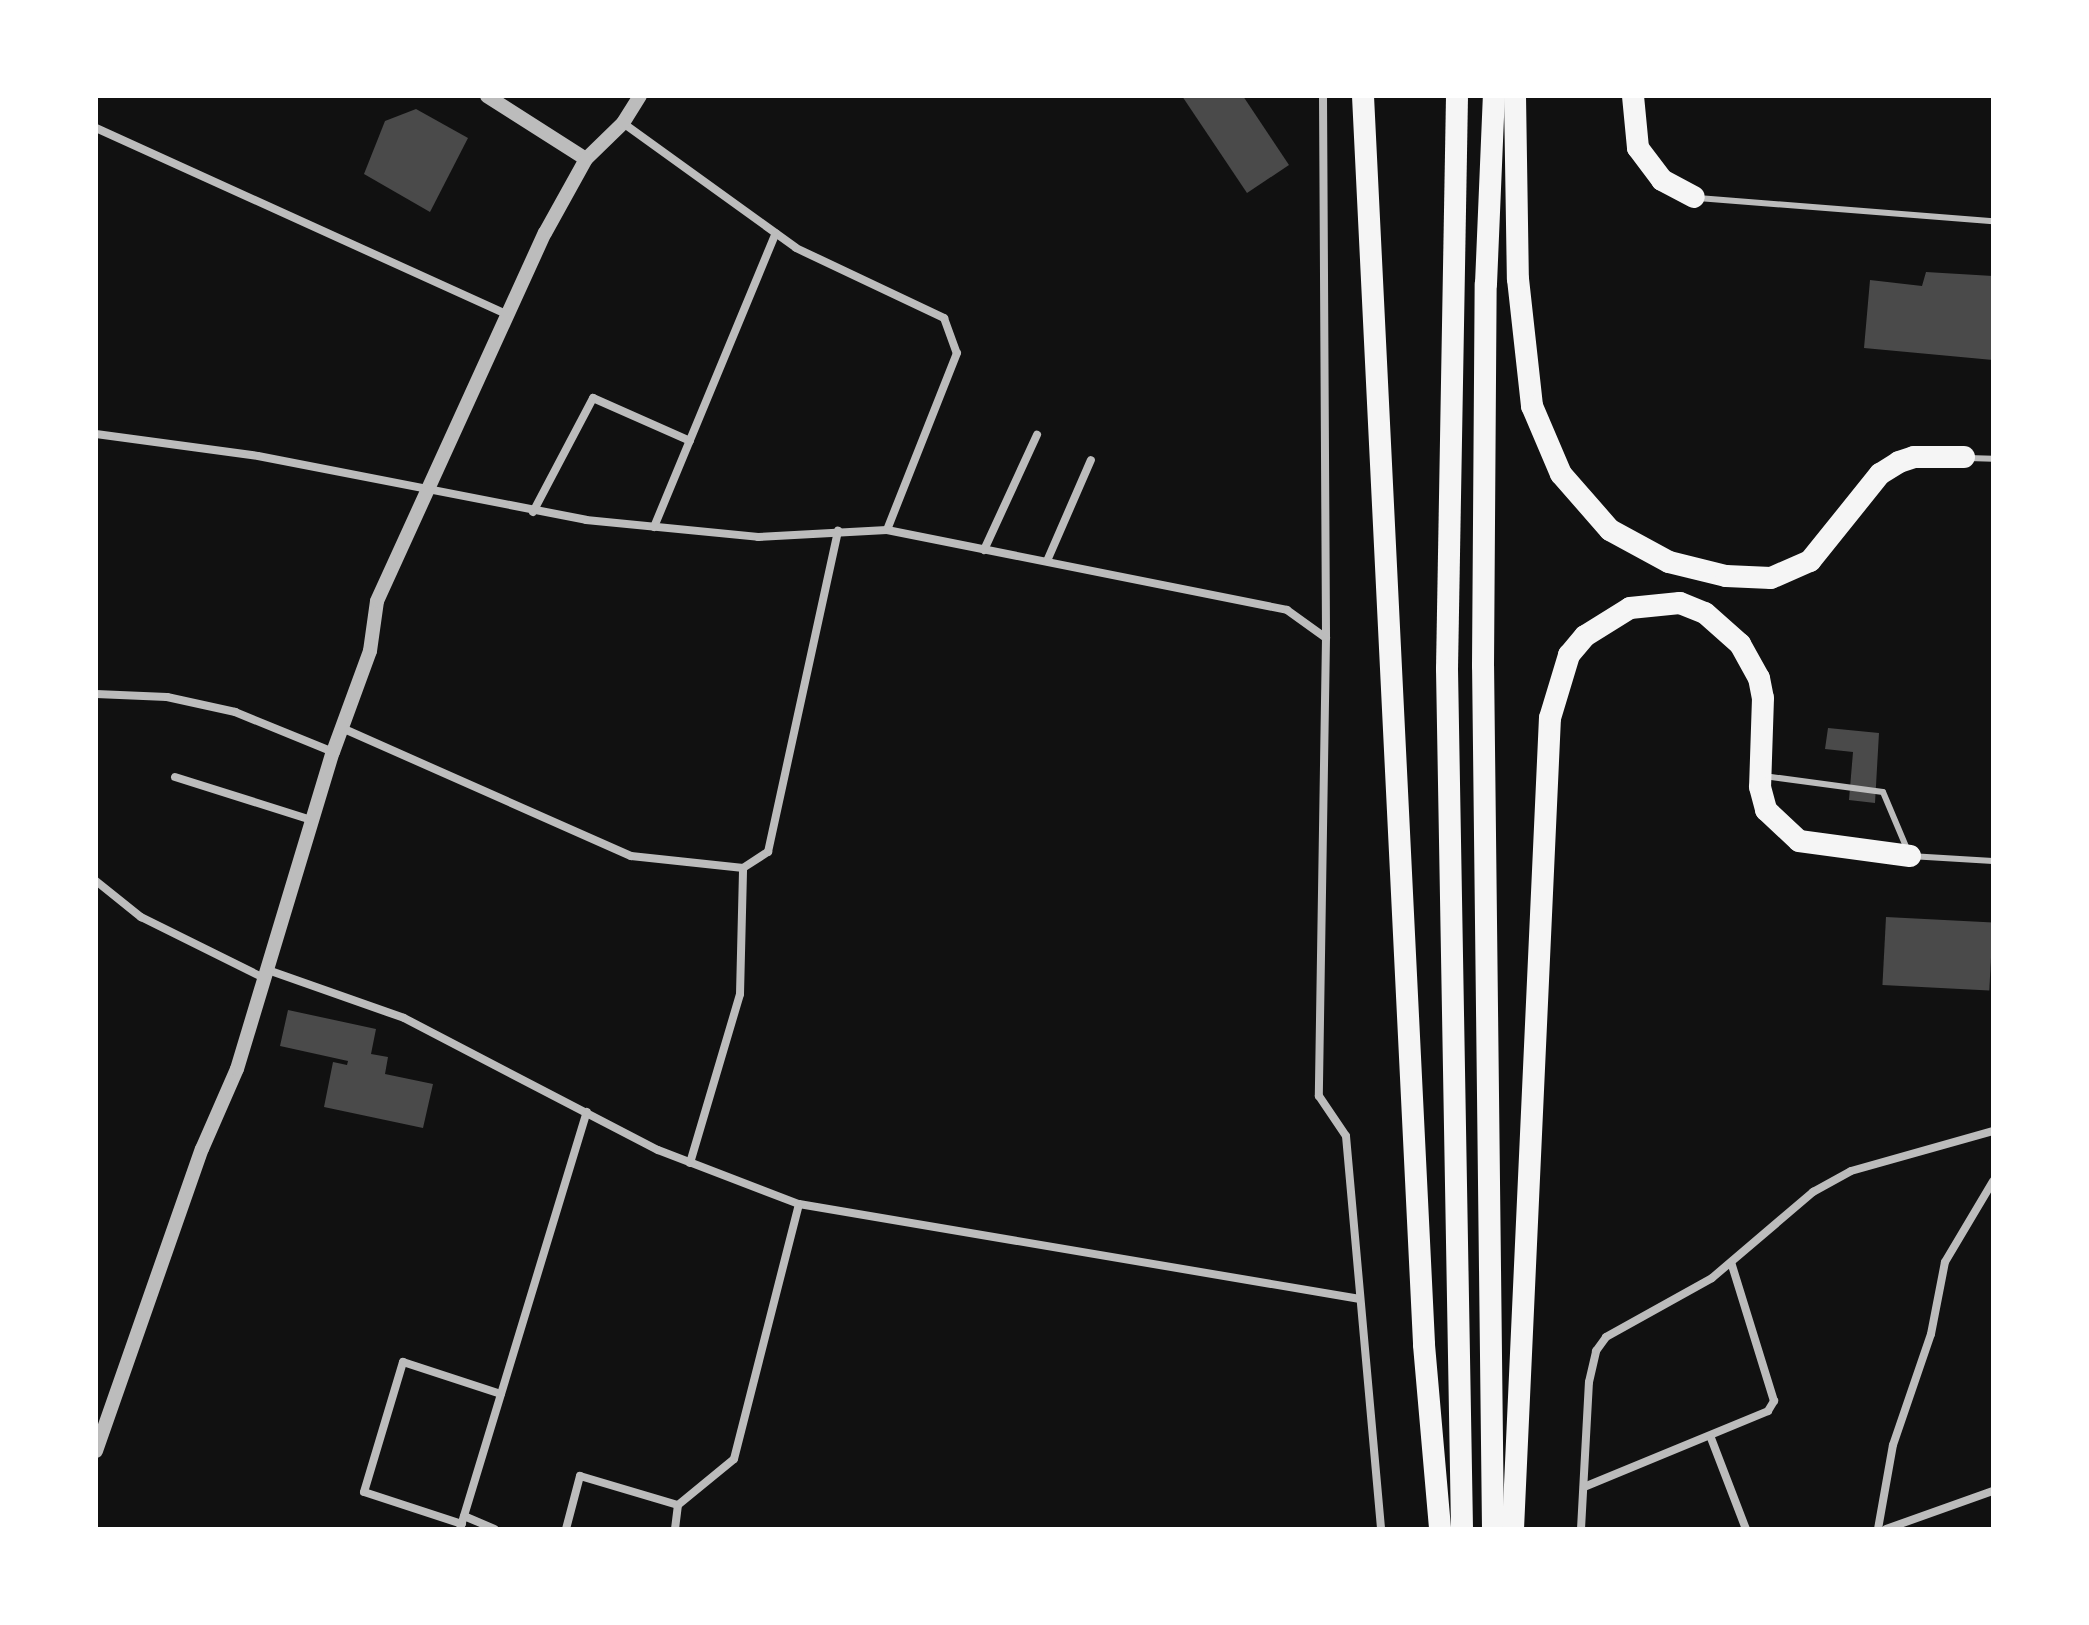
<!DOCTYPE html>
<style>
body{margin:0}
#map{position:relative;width:2089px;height:1625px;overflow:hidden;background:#111;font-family:"PT Sans Narrow",sans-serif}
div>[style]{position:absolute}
.building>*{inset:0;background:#4a4a4a;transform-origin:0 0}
.service>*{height:6px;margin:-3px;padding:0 3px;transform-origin:3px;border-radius:3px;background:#bcbcbc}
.minor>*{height:8px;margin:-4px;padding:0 4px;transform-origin:4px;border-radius:4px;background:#bcbcbc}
.tertiary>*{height:14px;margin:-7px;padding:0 7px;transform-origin:7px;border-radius:7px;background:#bcbcbc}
.motorway>*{height:22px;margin:-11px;padding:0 11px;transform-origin:11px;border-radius:11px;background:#f5f5f5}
span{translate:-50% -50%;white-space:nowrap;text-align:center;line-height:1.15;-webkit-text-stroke:7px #fff;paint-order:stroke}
.frame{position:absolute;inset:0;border:98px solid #fff;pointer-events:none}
</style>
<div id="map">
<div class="building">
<div style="clip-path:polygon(1182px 96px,1243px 96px,1289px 165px,1247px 193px)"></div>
<div style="clip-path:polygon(416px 109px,468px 138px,430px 212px,364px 174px,385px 121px)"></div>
<div style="clip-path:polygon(1926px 272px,1993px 276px,1993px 360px,1864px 348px,1870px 280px,1922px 286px)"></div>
<div style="clip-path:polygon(1828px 728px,1879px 733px,1875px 803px,1849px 800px,1853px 752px,1825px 749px)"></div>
<div style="left:1886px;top:917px;width:107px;height:68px;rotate:3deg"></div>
<div style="clip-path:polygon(288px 1010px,376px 1029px,371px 1054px,388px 1057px,385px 1074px,433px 1084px,423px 1128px,324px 1107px,333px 1062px,347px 1065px,348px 1061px,280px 1046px)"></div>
</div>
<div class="service">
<div style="left:1698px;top:198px;width:296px;rotate:4.5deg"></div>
<div style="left:1968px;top:458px;width:25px;rotate:2deg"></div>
<div style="left:1764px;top:776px;width:120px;rotate:7.7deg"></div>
<div style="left:1883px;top:792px;width:69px;rotate:67.1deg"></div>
<div style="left:1910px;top:856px;width:83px;rotate:3.4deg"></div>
</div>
<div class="minor">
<div style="left:1323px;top:96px;width:542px;rotate:89.68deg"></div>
<div style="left:1326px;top:638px;width:458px;rotate:90.9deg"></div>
<div style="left:1319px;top:1096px;width:48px;rotate:56deg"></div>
<div style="left:1346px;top:1136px;width:395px;rotate:84.9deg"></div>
<div style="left:623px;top:123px;width:213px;rotate:35.8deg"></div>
<div style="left:796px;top:248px;width:164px;rotate:25.3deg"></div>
<div style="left:944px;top:318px;width:37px;rotate:70deg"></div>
<div style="left:957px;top:353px;width:190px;rotate:111.6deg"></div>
<div style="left:96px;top:128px;width:450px;rotate:24.4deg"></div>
<div style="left:96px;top:434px;width:163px;rotate:7.7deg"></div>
<div style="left:258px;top:456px;width:334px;rotate:11deg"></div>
<div style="left:586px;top:520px;width:173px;rotate:5.6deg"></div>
<div style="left:758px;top:537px;width:129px;rotate:-3.1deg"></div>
<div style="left:887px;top:530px;width:408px;rotate:11.3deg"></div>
<div style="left:1287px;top:610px;width:48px;rotate:35.7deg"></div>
<div style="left:533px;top:512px;width:129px;rotate:-62.2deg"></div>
<div style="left:593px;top:398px;width:106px;rotate:23.9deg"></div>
<div style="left:654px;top:527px;width:318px;rotate:-67.5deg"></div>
<div style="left:984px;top:550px;width:127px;rotate:-65.3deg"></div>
<div style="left:1047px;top:561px;width:110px;rotate:-66.5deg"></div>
<div style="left:96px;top:694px;width:71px;rotate:2.4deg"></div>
<div style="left:167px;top:697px;width:70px;rotate:12.4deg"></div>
<div style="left:235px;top:712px;width:106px;rotate:22.2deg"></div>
<div style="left:342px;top:728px;width:316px;rotate:23.9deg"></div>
<div style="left:631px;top:856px;width:113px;rotate:6.1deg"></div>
<div style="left:743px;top:868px;width:30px;rotate:-33deg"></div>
<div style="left:768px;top:852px;width:329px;rotate:-77.7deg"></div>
<div style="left:175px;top:777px;width:143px;rotate:17.5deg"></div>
<div style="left:96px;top:881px;width:58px;rotate:38.7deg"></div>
<div style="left:141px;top:917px;width:135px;rotate:26.4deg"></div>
<div style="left:265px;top:969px;width:147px;rotate:19.4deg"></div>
<div style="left:404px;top:1018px;width:286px;rotate:27.5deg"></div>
<div style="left:658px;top:1150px;width:151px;rotate:21deg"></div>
<div style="left:799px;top:1204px;width:569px;rotate:9.61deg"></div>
<div style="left:690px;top:1163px;width:176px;rotate:-73.5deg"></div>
<div style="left:740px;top:994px;width:126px;rotate:-88.6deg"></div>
<div style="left:1711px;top:1438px;width:97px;rotate:69deg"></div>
<div style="left:1584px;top:1487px;width:199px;rotate:-22.4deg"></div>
<div style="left:1768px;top:1411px;width:12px;rotate:-59deg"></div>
<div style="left:1774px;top:1401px;width:145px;rotate:-107.2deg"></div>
<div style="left:464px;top:1516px;width:33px;rotate:23deg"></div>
<div style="left:462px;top:1524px;width:103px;rotate:-161.9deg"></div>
<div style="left:364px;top:1492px;width:136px;rotate:-73.3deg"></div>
<div style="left:403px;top:1362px;width:103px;rotate:18.1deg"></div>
<div style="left:460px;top:1529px;width:436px;rotate:-73.1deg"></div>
<div style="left:566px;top:1529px;width:55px;rotate:-75.2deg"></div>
<div style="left:580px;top:1476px;width:102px;rotate:16.5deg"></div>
<div style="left:675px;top:1529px;width:24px;rotate:-83deg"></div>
<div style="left:678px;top:1505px;width:72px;rotate:-39.4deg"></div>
<div style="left:734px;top:1459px;width:263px;rotate:-75.7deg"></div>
<div style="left:1581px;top:1529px;width:147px;rotate:-86.9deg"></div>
<div style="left:1589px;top:1382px;width:32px;rotate:-77deg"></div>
<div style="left:1596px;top:1351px;width:17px;rotate:-54deg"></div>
<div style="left:1606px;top:1337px;width:121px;rotate:-29.1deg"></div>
<div style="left:1712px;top:1278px;width:133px;rotate:-40.4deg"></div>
<div style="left:1813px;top:1192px;width:43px;rotate:-28.9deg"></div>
<div style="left:1851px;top:1171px;width:148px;rotate:-15.7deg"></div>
<div style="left:1878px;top:1529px;width:85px;rotate:-79.9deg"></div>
<div style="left:1893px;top:1445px;width:117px;rotate:-71.1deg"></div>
<div style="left:1931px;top:1334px;width:73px;rotate:-79deg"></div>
<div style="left:1945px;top:1262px;width:94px;rotate:-59.3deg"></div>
<div style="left:1886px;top:1529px;width:114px;rotate:-19.6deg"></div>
</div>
<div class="tertiary">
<div style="left:487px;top:96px;width:117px;rotate:32.5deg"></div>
<div style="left:96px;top:1451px;width:320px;rotate:-70.7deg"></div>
<div style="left:202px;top:1149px;width:87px;rotate:-66.4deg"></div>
<div style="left:237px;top:1069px;width:331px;rotate:-73.2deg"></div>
<div style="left:333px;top:752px;width:108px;rotate:-69.9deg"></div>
<div style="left:370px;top:651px;width:50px;rotate:-82deg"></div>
<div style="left:377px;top:601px;width:405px;rotate:-65.5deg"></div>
<div style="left:545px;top:233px;width:85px;rotate:-61deg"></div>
<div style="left:586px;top:159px;width:52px;rotate:-44.2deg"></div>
<div style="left:623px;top:123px;width:32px;rotate:-58deg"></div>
</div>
<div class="motorway">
<div style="left:1363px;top:96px;width:1250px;rotate:87.2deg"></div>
<div style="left:1424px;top:1345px;width:185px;rotate:85deg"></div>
<div style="left:1457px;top:96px;width:573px;rotate:91deg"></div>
<div style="left:1447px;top:669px;width:860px;rotate:89deg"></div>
<div style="left:1515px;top:96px;width:183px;rotate:89.1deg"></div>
<div style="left:1518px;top:279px;width:128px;rotate:83.7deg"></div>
<div style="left:1532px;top:406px;width:74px;rotate:66.9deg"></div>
<div style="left:1561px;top:474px;width:74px;rotate:48.8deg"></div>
<div style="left:1610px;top:530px;width:67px;rotate:28.5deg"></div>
<div style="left:1669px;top:562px;width:59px;rotate:13.8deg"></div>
<div style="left:1726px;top:576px;width:45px;rotate:2.5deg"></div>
<div style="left:1771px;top:578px;width:43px;rotate:-23.6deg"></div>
<div style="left:1810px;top:561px;width:112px;rotate:-51.2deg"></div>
<div style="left:1880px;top:474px;width:22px;rotate:-32deg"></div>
<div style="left:1899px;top:462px;width:16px;rotate:-18deg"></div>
<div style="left:1914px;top:457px;width:50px"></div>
<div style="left:1633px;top:96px;width:52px;rotate:84.5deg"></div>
<div style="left:1638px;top:148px;width:40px;rotate:53deg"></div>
<div style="left:1662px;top:180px;width:36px;rotate:28deg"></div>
<div style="left:1493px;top:1529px;width:863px;rotate:-90.66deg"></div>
<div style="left:1483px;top:666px;width:382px;rotate:-89.6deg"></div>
<div style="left:1486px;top:284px;width:188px;rotate:-87.6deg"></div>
<div style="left:1513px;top:1529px;width:812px;rotate:-87.39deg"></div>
<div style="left:1550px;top:718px;width:66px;rotate:-73.2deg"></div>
<div style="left:1569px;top:655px;width:25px;rotate:-50deg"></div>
<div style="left:1585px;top:636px;width:53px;rotate:-31.9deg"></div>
<div style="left:1630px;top:608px;width:50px;rotate:-5.7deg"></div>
<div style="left:1680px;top:603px;width:27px;rotate:22deg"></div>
<div style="left:1705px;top:613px;width:47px;rotate:41.5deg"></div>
<div style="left:1740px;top:644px;width:39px;rotate:61deg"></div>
<div style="left:1759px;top:678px;width:20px;rotate:79deg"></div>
<div style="left:1763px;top:698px;width:89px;rotate:91.9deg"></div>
<div style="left:1760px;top:787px;width:24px;rotate:75deg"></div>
<div style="left:1766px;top:810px;width:45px;rotate:43.2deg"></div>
<div style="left:1799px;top:841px;width:112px;rotate:7.7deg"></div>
</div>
<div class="frame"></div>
</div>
